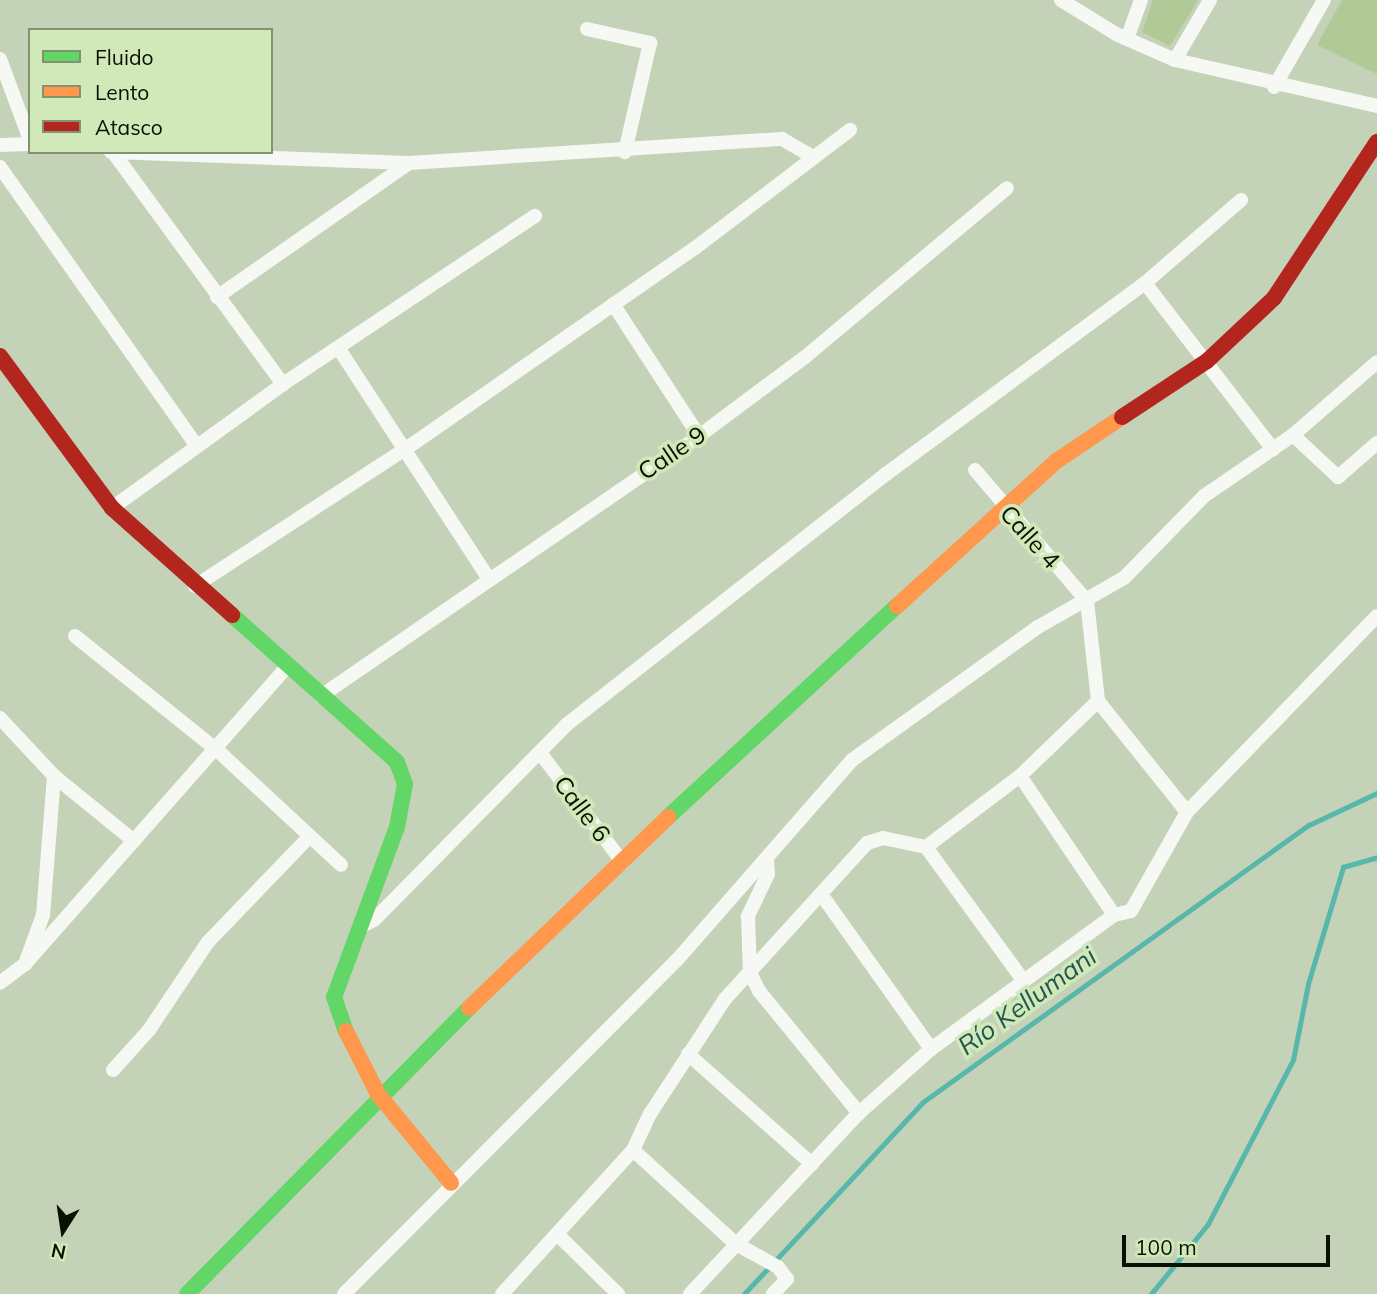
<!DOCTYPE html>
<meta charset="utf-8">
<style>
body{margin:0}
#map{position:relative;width:1377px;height:1294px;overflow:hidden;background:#c4d2b8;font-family:Mulish,sans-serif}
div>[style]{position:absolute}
.green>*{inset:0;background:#b0c997}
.stream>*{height:4.5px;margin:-2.25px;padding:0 2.25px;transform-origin:2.25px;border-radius:2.25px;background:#58b7ab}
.street>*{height:14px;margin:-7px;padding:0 7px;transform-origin:7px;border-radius:7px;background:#f6f8f4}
.fast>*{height:16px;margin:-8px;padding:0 8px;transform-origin:8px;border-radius:8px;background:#63d668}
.slow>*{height:16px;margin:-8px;padding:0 8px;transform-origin:8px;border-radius:8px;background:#ff974d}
.jam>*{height:16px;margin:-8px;padding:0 8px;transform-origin:8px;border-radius:8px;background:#b3261e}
span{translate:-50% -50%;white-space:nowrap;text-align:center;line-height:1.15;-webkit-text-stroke:7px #d1e9b9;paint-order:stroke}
.street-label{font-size:24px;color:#091102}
.water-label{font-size:26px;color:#235653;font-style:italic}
.legend{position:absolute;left:28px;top:28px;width:245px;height:126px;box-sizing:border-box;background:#d1e9b9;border:2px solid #819370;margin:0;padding:9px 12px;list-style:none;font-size:21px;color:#091102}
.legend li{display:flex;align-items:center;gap:14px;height:35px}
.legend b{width:35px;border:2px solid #819370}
.north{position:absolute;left:28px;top:1196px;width:70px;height:70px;-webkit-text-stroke:5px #d1e9b9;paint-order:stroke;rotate:192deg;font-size:19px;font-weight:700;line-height:28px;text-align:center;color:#091102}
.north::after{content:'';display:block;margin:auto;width:24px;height:32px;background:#091102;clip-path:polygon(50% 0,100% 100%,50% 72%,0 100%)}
.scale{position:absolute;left:1122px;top:1235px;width:208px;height:32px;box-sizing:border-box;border:4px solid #091102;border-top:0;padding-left:9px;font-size:21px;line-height:24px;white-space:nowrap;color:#091102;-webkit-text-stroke:5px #d1e9b9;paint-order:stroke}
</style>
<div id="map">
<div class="green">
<div style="clip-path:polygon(1153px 0,1198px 0,1170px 46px,1142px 32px)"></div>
<div style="clip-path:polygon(1342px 0,1377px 0,1377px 74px,1317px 45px)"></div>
</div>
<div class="stream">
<div style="left:744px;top:1294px;width:262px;rotate:-47deg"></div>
<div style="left:923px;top:1102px;width:475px;rotate:-35.7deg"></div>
<div style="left:1309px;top:825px;width:75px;rotate:-25.2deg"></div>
<div style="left:1151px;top:1294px;width:90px;rotate:-50.8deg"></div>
<div style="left:1208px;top:1224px;width:185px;rotate:-62.6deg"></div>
<div style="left:1293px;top:1060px;width:77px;rotate:-78.8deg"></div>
<div style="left:1308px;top:984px;width:122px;rotate:-73.3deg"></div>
<div style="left:1343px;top:867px;width:35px;rotate:-16deg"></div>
</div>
<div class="street">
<div style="left:1061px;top:0;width:65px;rotate:31.7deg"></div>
<div style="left:1116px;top:34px;width:64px;rotate:23.8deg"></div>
<div style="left:1175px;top:60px;width:207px;rotate:12.8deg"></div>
<div style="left:587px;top:29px;width:65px;rotate:12.5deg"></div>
<div style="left:650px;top:43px;width:112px;rotate:102.9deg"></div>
<div style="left:1127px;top:39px;width:41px;rotate:-70.3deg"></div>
<div style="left:0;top:59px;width:86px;rotate:69.7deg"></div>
<div style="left:1175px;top:60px;width:69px;rotate:-59.7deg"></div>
<div style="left:1274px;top:87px;width:100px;rotate:-60.1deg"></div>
<div style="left:0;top:145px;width:30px;rotate:-2deg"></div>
<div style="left:111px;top:152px;width:298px;rotate:2.1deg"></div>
<div style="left:409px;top:163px;width:374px;rotate:-3.7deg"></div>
<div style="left:782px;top:139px;width:34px;rotate:30deg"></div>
<div style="left:113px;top:152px;width:288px;rotate:53.8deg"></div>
<div style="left:0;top:167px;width:340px;rotate:54.8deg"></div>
<div style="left:1145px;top:283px;width:210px;rotate:52.4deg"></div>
<div style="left:217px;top:297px;width:234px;rotate:-34.9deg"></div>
<div style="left:613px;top:304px;width:158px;rotate:56.9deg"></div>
<div style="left:339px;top:349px;width:273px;rotate:56.9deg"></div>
<div style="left:1293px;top:435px;width:62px;rotate:43deg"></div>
<div style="left:1338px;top:477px;width:52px;rotate:-41.1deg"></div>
<div style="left:975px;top:470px;width:172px;rotate:49.5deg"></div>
<div style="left:1087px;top:601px;width:101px;rotate:83.7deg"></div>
<div style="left:1098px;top:701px;width:142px;rotate:51.3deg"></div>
<div style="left:112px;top:508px;width:211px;rotate:-35.9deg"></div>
<div style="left:283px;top:384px;width:303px;rotate:-33.7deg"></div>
<div style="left:195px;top:586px;width:253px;rotate:-33.1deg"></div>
<div style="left:407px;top:448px;width:351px;rotate:-34.8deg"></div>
<div style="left:695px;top:248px;width:195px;rotate:-37.3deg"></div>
<div style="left:75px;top:636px;width:182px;rotate:38.8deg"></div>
<div style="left:217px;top:750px;width:169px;rotate:42.8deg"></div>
<div style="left:321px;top:696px;width:459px;rotate:-34.5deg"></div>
<div style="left:699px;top:436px;width:132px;rotate:-36.7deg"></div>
<div style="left:805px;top:357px;width:263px;rotate:-39.9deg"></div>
<div style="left:0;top:718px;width:79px;rotate:47deg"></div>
<div style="left:54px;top:776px;width:139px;rotate:94.5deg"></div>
<div style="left:43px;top:915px;width:52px;rotate:110.2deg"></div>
<div style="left:25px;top:964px;width:31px;rotate:143deg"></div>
<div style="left:541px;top:754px;width:136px;rotate:53deg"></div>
<div style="left:54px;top:776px;width:103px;rotate:39.1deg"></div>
<div style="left:1020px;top:776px;width:168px;rotate:55.9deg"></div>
<div style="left:926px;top:847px;width:165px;rotate:53.9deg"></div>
<div style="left:767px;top:860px;width:14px;rotate:86deg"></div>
<div style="left:768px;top:874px;width:47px;rotate:115.5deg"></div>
<div style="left:748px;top:916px;width:57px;rotate:88deg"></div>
<div style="left:750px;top:973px;width:20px;rotate:63deg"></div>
<div style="left:759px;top:991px;width:158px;rotate:50.7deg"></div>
<div style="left:821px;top:894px;width:190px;rotate:54.6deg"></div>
<div style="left:362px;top:926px;width:13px;rotate:-27deg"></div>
<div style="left:374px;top:920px;width:274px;rotate:-45.4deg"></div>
<div style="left:566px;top:725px;width:407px;rotate:-38.1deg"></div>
<div style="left:886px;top:474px;width:322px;rotate:-36.4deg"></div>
<div style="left:1145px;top:283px;width:127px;rotate:-40.8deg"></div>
<div style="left:25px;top:964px;width:395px;rotate:-48.6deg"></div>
<div style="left:688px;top:1054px;width:166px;rotate:41.6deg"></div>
<div style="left:113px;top:1070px;width:54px;rotate:-48deg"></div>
<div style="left:149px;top:1030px;width:106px;rotate:-56.2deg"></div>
<div style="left:208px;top:942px;width:144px;rotate:-46.1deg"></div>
<div style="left:633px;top:1150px;width:139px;rotate:42.4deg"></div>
<div style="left:736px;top:1244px;width:48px;rotate:28.7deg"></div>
<div style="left:778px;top:1267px;width:15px;rotate:53deg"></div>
<div style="left:787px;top:1279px;width:21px;rotate:133deg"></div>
<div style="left:557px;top:1234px;width:86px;rotate:44.5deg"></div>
<div style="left:344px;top:1294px;width:472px;rotate:-45.1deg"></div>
<div style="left:677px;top:960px;width:266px;rotate:-48.8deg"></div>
<div style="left:852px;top:760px;width:229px;rotate:-35.6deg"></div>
<div style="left:1038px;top:627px;width:99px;rotate:-29.7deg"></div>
<div style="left:1124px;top:578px;width:115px;rotate:-45.7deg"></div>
<div style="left:1204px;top:496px;width:108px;rotate:-34.4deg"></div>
<div style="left:1293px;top:435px;width:111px;rotate:-41deg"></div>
<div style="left:502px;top:1294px;width:195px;rotate:-47.7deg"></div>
<div style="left:633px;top:1150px;width:40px;rotate:-65deg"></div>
<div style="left:650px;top:1114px;width:137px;rotate:-56.9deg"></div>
<div style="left:725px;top:999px;width:211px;rotate:-47.7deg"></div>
<div style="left:867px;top:843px;width:17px;rotate:-17deg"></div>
<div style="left:883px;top:838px;width:44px;rotate:11.8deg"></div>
<div style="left:926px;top:847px;width:118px;rotate:-37.1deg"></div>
<div style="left:1020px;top:776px;width:108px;rotate:-43.9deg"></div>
<div style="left:690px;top:1294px;width:248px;rotate:-47deg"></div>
<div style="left:859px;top:1113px;width:96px;rotate:-41.6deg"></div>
<div style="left:931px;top:1049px;width:227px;rotate:-36.2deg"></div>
<div style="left:1114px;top:915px;width:17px;rotate:-13deg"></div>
<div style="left:1131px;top:911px;width:114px;rotate:-60.5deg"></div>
<div style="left:1187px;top:812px;width:273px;rotate:-45.9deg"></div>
</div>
<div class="fast">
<div style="left:232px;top:615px;width:221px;rotate:41.7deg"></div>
<div style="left:397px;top:762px;width:23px;rotate:70deg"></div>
<div style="left:405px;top:784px;width:44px;rotate:100.5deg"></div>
<div style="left:397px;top:827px;width:181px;rotate:110.3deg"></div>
<div style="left:334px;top:997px;width:36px;rotate:71deg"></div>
<div style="left:668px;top:817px;width:311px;rotate:-42.7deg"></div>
<div style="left:187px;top:1294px;width:402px;rotate:-45.4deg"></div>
</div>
<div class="slow">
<div style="left:897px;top:606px;width:214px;rotate:-42.3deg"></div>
<div style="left:1055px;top:462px;width:81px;rotate:-33.9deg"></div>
<div style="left:469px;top:1008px;width:276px;rotate:-43.8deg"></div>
<div style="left:346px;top:1031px;width:71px;rotate:63.1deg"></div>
<div style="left:378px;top:1094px;width:115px;rotate:50.6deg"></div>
</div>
<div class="jam">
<div style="left:0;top:356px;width:189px;rotate:53.6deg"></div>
<div style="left:112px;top:508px;width:161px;rotate:41.7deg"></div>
<div style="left:1122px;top:417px;width:102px;rotate:-33.4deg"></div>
<div style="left:1207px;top:361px;width:92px;rotate:-43.2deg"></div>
<div style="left:1274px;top:298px;width:187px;rotate:-56.6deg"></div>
</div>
<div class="street-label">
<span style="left:672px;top:453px;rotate:-34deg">Calle 9</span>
<span style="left:1030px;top:537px;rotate:48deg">Calle 4</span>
<span style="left:582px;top:809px;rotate:53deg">Calle 6</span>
</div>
<div class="water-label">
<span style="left:1027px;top:1001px;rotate:-36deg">Río Kellumani</span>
</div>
<ul class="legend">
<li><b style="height:9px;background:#63d668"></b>Fluido</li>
<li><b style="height:9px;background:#ff974d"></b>Lento</li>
<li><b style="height:9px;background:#b3261e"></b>Atasco</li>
</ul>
<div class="north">N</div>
<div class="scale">100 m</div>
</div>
